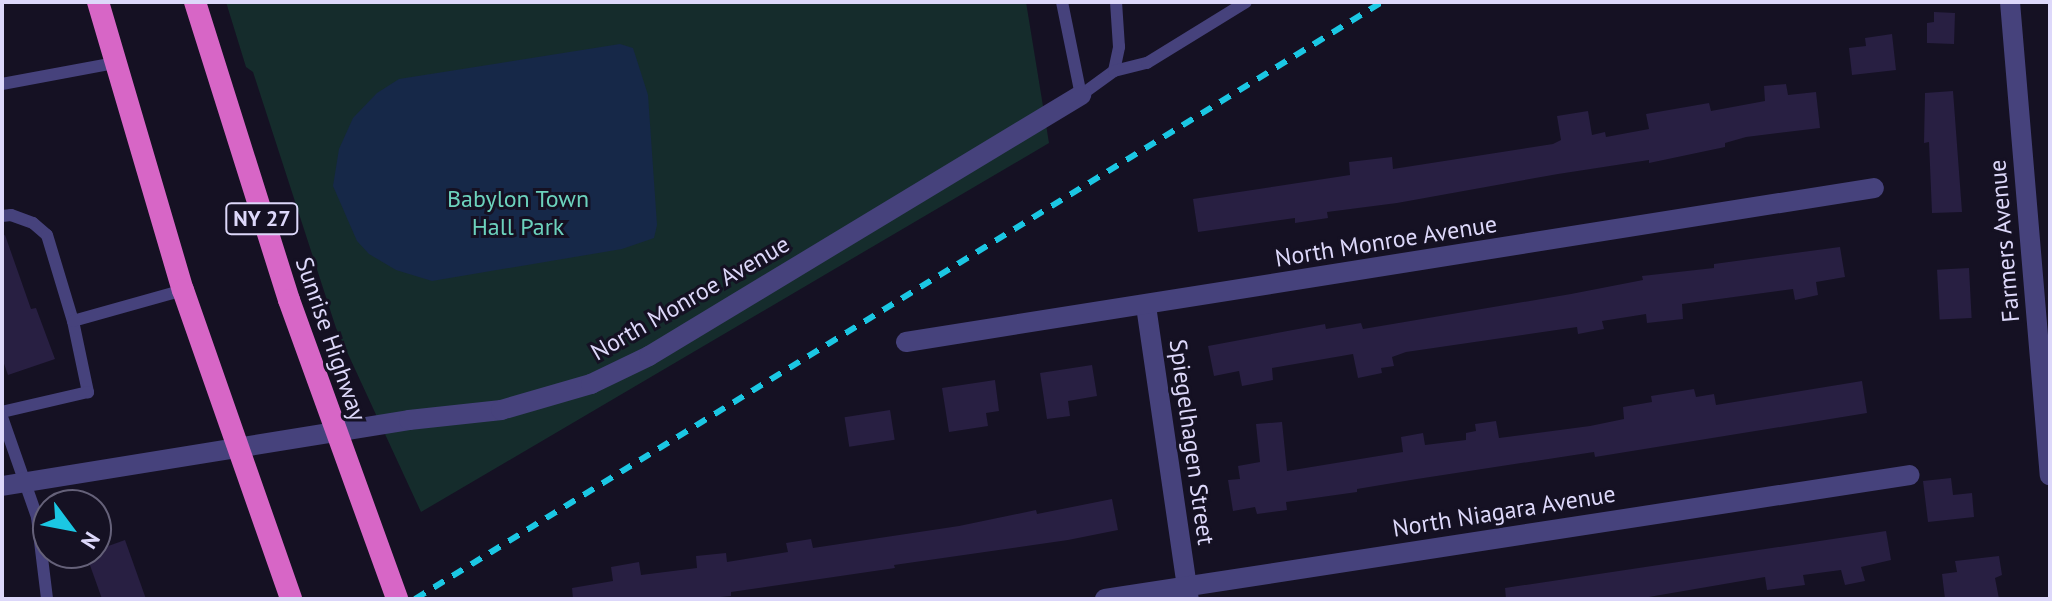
<!DOCTYPE html>
<style>
body{margin:0}
#map{position:relative;width:2052px;height:601px;overflow:hidden;background:#151123;font-family:"PT Sans",sans-serif}
div>[style]{position:absolute}
.green>*{inset:0;background:#152c2c}
.water>*{inset:0;background:#162848}
.building>*{inset:0;background:#281f42;transform-origin:0 0}
.service>*{height:12px;margin:-6px;padding:0 6px;transform-origin:6px;border-radius:6px;background:#46427c}
.minor>*{height:20px;margin:-10px;padding:0 10px;transform-origin:10px;border-radius:10px;background:#46427c}
.trunk>*{height:22px;margin:-11px;padding:0 11px;transform-origin:11px;border-radius:11px;background:#d766c6}
.rail>*{height:6px;margin-top:-3px;transform-origin:0;background:repeating-linear-gradient(90deg,#1bc7e3 0 12px,transparent 0 22px)}
span{translate:-50% -50%;white-space:nowrap;text-align:center;line-height:1.15;-webkit-text-stroke:6px #151123;paint-order:stroke}
.shield-label span{padding:2px 6px;background:#151123;border:2px solid;border-radius:6px;-webkit-text-stroke-width:0}
.shield-label{font-size:22px;color:#ddd8fa;font-weight:700}
.park-label{font-size:24px;color:#6cd2bd}
.street-label{font-size:24px;color:#ddd8fa}
.frame{position:absolute;inset:0;border:4px solid #ddd8fa;pointer-events:none}
.north{position:absolute;left:32px;top:489px;width:80px;height:80px;box-sizing:border-box;background:#151123;border:2px solid #656179;border-radius:50%;rotate:122deg;font-size:22px;font-weight:700;line-height:32px;text-align:center;color:#ddd8fa}
.north::after{content:'';display:block;margin:auto;width:28px;height:36px;background:#1bc7e3;clip-path:polygon(50% 0,100% 100%,50% 72%,0 100%)}
</style>
<div id="map">
<div class="green">
<div style="clip-path:polygon(226px 2px,1026px 2px,1049px 143px,421px 512px,336px 328px,253px 72px,246px 67px)"></div>
</div>
<div class="water">
<div style="clip-path:polygon(620px 44px,633px 48px,648px 95px,657px 225px,654px 238px,622px 249px,432px 281px,396px 270px,369px 254px,357px 241px,333px 186px,339px 149px,353px 118px,377px 93px,399px 79px)"></div>
</div>
<div class="building">
<div style="clip-path:polygon(1934px 12px,1955px 13px,1954px 44px,1927px 43px,1927px 23px,1934px 22px)"></div>
<div style="clip-path:polygon(1892px 34px,1896px 70px,1852px 75px,1849px 48px,1866px 46px,1865px 38px)"></div>
<div style="clip-path:polygon(1786px 84px,1788px 95px,1816px 92px,1820px 128px,1746px 137px,1725px 143px,1725px 147px,1649px 163px,1649px 160px,1558px 174px,1397px 203px,1327px 212px,1328px 218px,1295px 223px,1295px 218px,1198px 232px,1193px 199px,1350px 175px,1349px 162px,1392px 157px,1393px 169px,1553px 144px,1561px 140px,1557px 116px,1588px 111px,1592px 135px,1605px 132px,1606px 137px,1649px 129px,1646px 114px,1709px 103px,1711px 111px,1765px 101px,1764px 86px)"></div>
<div style="clip-path:polygon(1953px 91px,1962px 212px,1932px 213px,1929px 142px,1924px 143px,1925px 93px)"></div>
<div style="clip-path:polygon(5px 235px,31px 309px,36px 308px,55px 359px,8px 375px,2px 358px,2px 236px)"></div>
<div style="clip-path:polygon(1840px 247px,1845px 277px,1816px 282px,1818px 295px,1795px 300px,1793px 289px,1682px 304px,1683px 319px,1647px 323px,1646px 314px,1602px 321px,1604px 329px,1578px 334px,1577px 327px,1406px 352px,1392px 357px,1394px 366px,1381px 368px,1382px 373px,1358px 378px,1353px 354px,1272px 368px,1273px 380px,1242px 386px,1239px 371px,1214px 376px,1208px 346px,1325px 324px,1326px 329px,1361px 323px,1363px 329px,1571px 294px,1643px 280px,1642px 276px,1714px 268px,1714px 264px)"></div>
<div style="left:1969px;top:268px;width:50px;height:32px;rotate:87deg"></div>
<div style="clip-path:polygon(1092px 365px,1097px 396px,1068px 401px,1070px 416px,1047px 419px,1040px 373px)"></div>
<div style="clip-path:polygon(995px 380px,999px 411px,986px 413px,988px 426px,949px 432px,942px 388px)"></div>
<div style="clip-path:polygon(1862px 381px,1867px 413px,1595px 457px,1594px 452px,1417px 479px,1357px 489px,1357px 492px,1286px 502px,1287px 510px,1257px 514px,1255px 507px,1233px 511px,1228px 480px,1240px 479px,1238px 466px,1260px 462px,1256px 424px,1282px 422px,1287px 471px,1403px 452px,1401px 437px,1423px 433px,1425px 445px,1466px 440px,1466px 433px,1476px 431px,1475px 424px,1496px 421px,1499px 438px,1590px 426px,1624px 419px,1623px 407px,1652px 402px,1651px 396px,1694px 389px,1696px 397px,1714px 394px,1716px 405px)"></div>
<div style="left:890px;top:410px;width:30px;height:46px;rotate:81deg"></div>
<div style="clip-path:polygon(1951px 478px,1953px 495px,1972px 493px,1974px 517px,1928px 522px,1923px 481px)"></div>
<div style="clip-path:polygon(1112px 499px,1118px 530px,1068px 540px,894px 565px,895px 568px,731px 592px,731px 596px,700px 599px,573px 599px,572px 588px,613px 581px,611px 567px,639px 562px,641px 575px,697px 568px,696px 556px,726px 553px,727px 562px,788px 552px,786px 543px,811px 539px,813px 548px,959px 526px,1036px 510px,1037px 514px)"></div>
<div style="clip-path:polygon(1886px 531px,1891px 560px,1861px 567px,1865px 581px,1845px 585px,1841px 570px,1803px 575px,1805px 585px,1767px 590px,1765px 577px,1637px 599px,1506px 599px,1505px 588px)"></div>
<div style="clip-path:polygon(125px 540px,146px 599px,102px 599px,86px 554px)"></div>
<div style="clip-path:polygon(1999px 556px,2002px 575px,1995px 578px,1999px 599px,1945px 599px,1942px 574px,1957px 572px,1955px 561px)"></div>
</div>
<div class="service">
<div style="left:1062px;top:2px;width:95px;rotate:78.5deg"></div>
<div style="left:1081px;top:95px;width:41px;rotate:-36deg"></div>
<div style="left:1114px;top:71px;width:25px;rotate:-78deg"></div>
<div style="left:1119px;top:47px;width:45px;rotate:-93.8deg"></div>
<div style="left:1114px;top:71px;width:34px;rotate:-14deg"></div>
<div style="left:1147px;top:63px;width:116px;rotate:-31.6deg"></div>
<div style="left:2px;top:84px;width:114px;rotate:-10.6deg"></div>
<div style="left:2px;top:216px;width:9px;rotate:-6deg"></div>
<div style="left:11px;top:215px;width:23px;rotate:20deg"></div>
<div style="left:33px;top:223px;width:18px;rotate:41deg"></div>
<div style="left:47px;top:235px;width:90px;rotate:73.2deg"></div>
<div style="left:73px;top:321px;width:73px;rotate:78.1deg"></div>
<div style="left:88px;top:392px;width:88px;rotate:166.9deg"></div>
<div style="left:73px;top:321px;width:114px;rotate:-15.7deg"></div>
<div style="left:2px;top:417px;width:106px;rotate:70.7deg"></div>
<div style="left:37px;top:517px;width:83px;rotate:83deg"></div>
</div>
<div class="minor">
<div style="left:2010px;top:2px;width:475px;rotate:85.2deg"></div>
<div style="left:1146px;top:306px;width:296px;rotate:81.7deg"></div>
<div style="left:906px;top:342px;width:980px;rotate:-9.04deg"></div>
<div style="left:2px;top:486px;width:412px;rotate:-9.2deg"></div>
<div style="left:409px;top:420px;width:93px;rotate:-6.2deg"></div>
<div style="left:501px;top:410px;width:94px;rotate:-16.1deg"></div>
<div style="left:591px;top:384px;width:64px;rotate:-25.8deg"></div>
<div style="left:649px;top:356px;width:505px;rotate:-31.14deg"></div>
<div style="left:1105px;top:599px;width:814px;rotate:-8.76deg"></div>
</div>
<div class="trunk">
<div style="left:98px;top:2px;width:300px;rotate:73.6deg"></div>
<div style="left:183px;top:290px;width:327px;rotate:70.7deg"></div>
<div style="left:195px;top:2px;width:312px;rotate:72.5deg"></div>
<div style="left:289px;top:300px;width:318px;rotate:70.1deg"></div>
</div>
<div class="rail">
<div style="left:415px;top:599px;width:1136px;rotate:-31.69deg"></div>
</div>
<div class="shield-label">
<span style="left:262px;top:219px">NY 27</span>
</div>
<div class="park-label">
<span style="left:518px;top:213px">Babylon Town<br>Hall Park</span>
</div>
<div class="street-label">
<span style="left:1386px;top:241px;rotate:-9deg">North Monroe Avenue</span>
<span style="left:2004px;top:241px;rotate:-95deg">Farmers Avenue</span>
<span style="left:690px;top:298px;rotate:-30deg">North Monroe Avenue</span>
<span style="left:331px;top:339px;rotate:71deg">Sunrise Highway</span>
<span style="left:1192px;top:442px;rotate:82deg">Spiegelhagen Street</span>
<span style="left:1504px;top:511px;rotate:-9deg">North Niagara Avenue</span>
</div>
<div class="frame"></div>
<div class="north">N</div>
</div>
